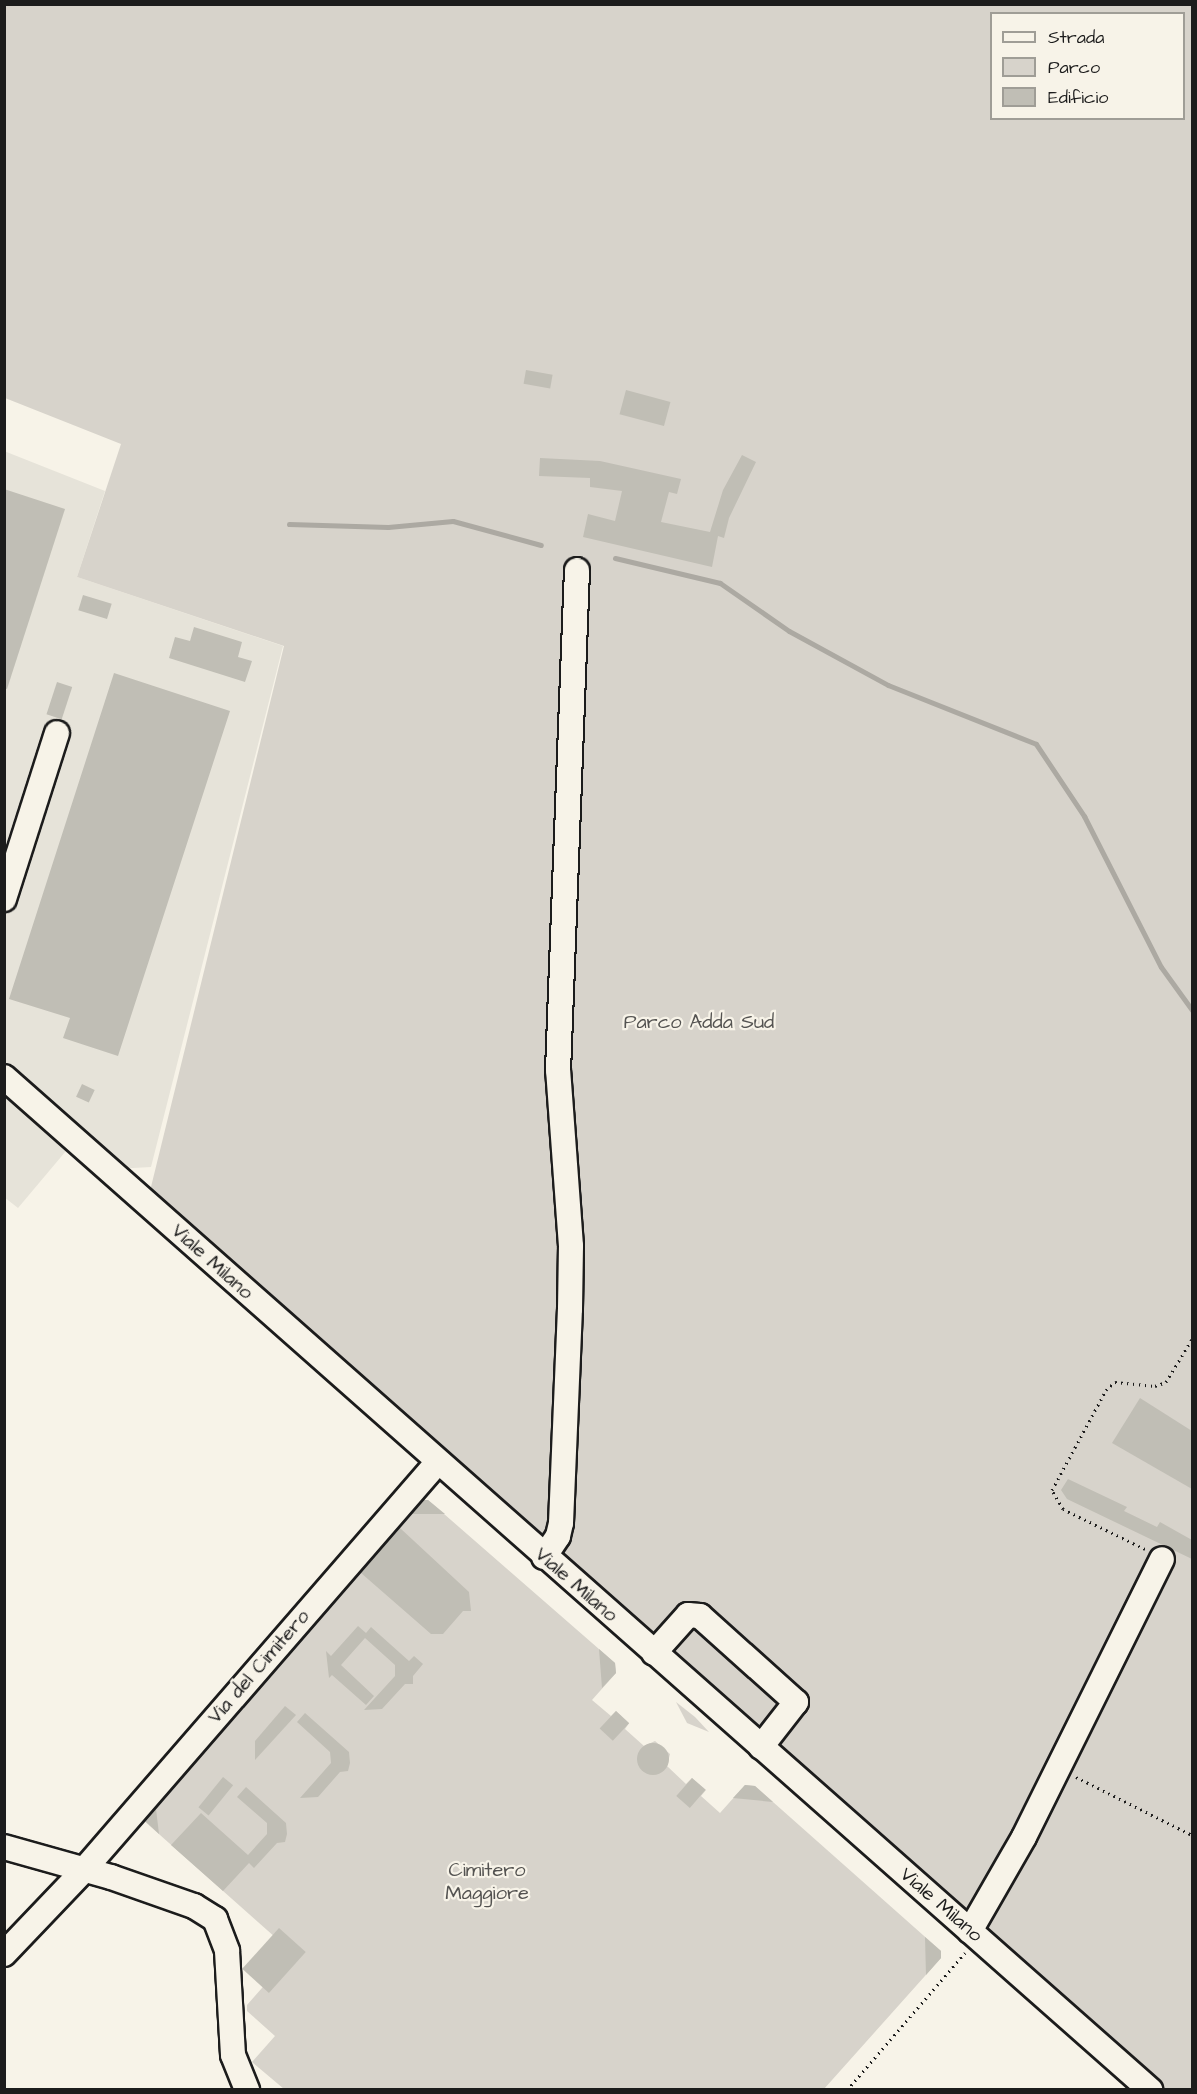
<!DOCTYPE html>
<style>
body{margin:0}
#map{position:relative;width:1197px;height:2094px;overflow:hidden;background:#f7f3e8;font-family:"Architects Daughter",sans-serif}
div>[style]{position:absolute}
.built>*{inset:0;background:#e6e3d9}
.green>*{inset:0;background:#d7d3cb}
.stream>*{height:5px;margin:-2.5px;padding:0 2.5px;transform-origin:2.5px;border-radius:2.5px;background:#aca9a2}
.building>*{inset:0;background:#c0beb5;transform-origin:0 0}
.round{border-radius:50%}
.path>*{height:3px;margin-top:-1.5px;transform-origin:0;background:repeating-linear-gradient(90deg,#1c1c1c 0 1.5px,transparent 0 6px)}
.roads{filter:drop-shadow(2px 0 #1c1c1c) drop-shadow(-2px 0 #1c1c1c) drop-shadow(0 2px #1c1c1c) drop-shadow(0 -2px #1c1c1c)}
.minor>*{height:24px;margin:-12px;padding:0 12px;transform-origin:12px;border-radius:12px;background:#f7f3e8}
span{translate:-50% -50%;white-space:nowrap;text-align:center;line-height:1.15;-webkit-text-stroke:4.5px #f7f3e8;paint-order:stroke}
.park-label{font-size:20px;color:#545351}
.street-label{font-size:20px;color:#1c1c1c}
.frame{position:absolute;inset:0;border:6px solid #1c1c1c;pointer-events:none}
.legend{position:absolute;left:990px;top:12px;width:195px;height:108px;box-sizing:border-box;background:#f7f3e8;border:2px solid #9f9d96;margin:0;padding:8px 10px;list-style:none;font-size:18px;color:#1c1c1c}
.legend li{display:flex;align-items:center;gap:12px;height:30px}
.legend b{width:30px;border:2px solid #9f9d96}
</style>
<div id="map">
<div class="built">
<div style="clip-path:polygon(4px 451px,105px 491px,77px 577px,283px 646px,151px 1167px,97px 1170px,71px 1145px,18px 1208px,4px 1197px)"></div>
</div>
<div class="green">
<div style="clip-path:polygon(evenodd,4px 5px,1192px 5px,1192px 2089px,1164px 2089px,149px 1195px,284px 646px,77px 577px,121px 444px,5px 398px,4px 5px,992px 14px,1184px 14px,1184px 118px,992px 118px,992px 14px)"></div>
<div style="clip-path:polygon(419px 1500px,428px 1500px,615px 1663px,616px 1673px,592px 1700px,611px 1716px,616px 1711px,629px 1723px,625px 1729px,644px 1746px,655px 1741px,670px 1754px,667px 1766px,686px 1784px,692px 1778px,706px 1790px,701px 1796px,720px 1813px,745px 1785px,755px 1786px,941px 1951px,941px 1958px,824px 2089px,284px 2089px,252px 2062px,275px 2036px,247px 2011px,247px 2005px,293px 1953px,142px 1819px)"></div>
<div style="clip-path:polygon(676px 1702px,695px 1717px,709px 1732px,687px 1723px)"></div>
</div>
<div class="stream">
<div style="left:289px;top:524px;width:99px;rotate:1.7deg"></div>
<div style="left:388px;top:527px;width:65px;rotate:-5.3deg"></div>
<div style="left:453px;top:521px;width:91px;rotate:15.3deg"></div>
<div style="left:615px;top:558px;width:108px;rotate:13.4deg"></div>
<div style="left:720px;top:583px;width:84px;rotate:34.8deg"></div>
<div style="left:789px;top:631px;width:113px;rotate:28.6deg"></div>
<div style="left:888px;top:685px;width:159px;rotate:21.7deg"></div>
<div style="left:1036px;top:744px;width:87px;rotate:56.3deg"></div>
<div style="left:1084px;top:816px;width:169px;rotate:63deg"></div>
<div style="left:1161px;top:967px;width:53px;rotate:54.2deg"></div>
</div>
<div class="building">
<div style="left:526px;top:370px;width:27px;height:14px;rotate:10deg"></div>
<div style="left:626px;top:390px;width:46px;height:25px;rotate:15deg"></div>
<div style="clip-path:polygon(742px 455px,756px 462px,729px 518px,724px 538px,718px 536px,712px 567px,583px 537px,588px 514px,615px 521px,622px 491px,590px 487px,590px 478px,539px 476px,540px 458px,600px 461px,681px 479px,677px 494px,669px 492px,661px 522px,710px 532px,723px 490px)"></div>
<div style="clip-path:polygon(4px 489px,65px 509px,7px 689px,4px 688px)"></div>
<div style="left:83px;top:595px;width:30px;height:16px;rotate:17deg"></div>
<div style="clip-path:polygon(194px 627px,242px 642px,238px 657px,252px 661px,245px 682px,169px 658px,175px 637px,190px 641px)"></div>
<div style="clip-path:polygon(114px 673px,230px 711px,118px 1056px,63px 1038px,70px 1018px,9px 999px)"></div>
<div style="left:57px;top:682px;width:16px;height:34px;rotate:18deg"></div>
<div style="left:82px;top:1084px;width:14px;height:14px;rotate:25deg"></div>
<div style="clip-path:polygon(1140px 1398px,1192px 1431px,1192px 1489px,1112px 1443px)"></div>
<div style="clip-path:polygon(1068px 1479px,1127px 1507px,1124px 1511px,1157px 1527px,1160px 1522px,1192px 1540px,1192px 1559px,1067px 1499px,1061px 1490px)"></div>
<div style="clip-path:polygon(424px 1500px,428px 1500px,445px 1514px,412px 1514px)"></div>
<div style="clip-path:polygon(400px 1528px,469px 1592px,471px 1611px,463px 1611px,443px 1634px,431px 1634px,361px 1573px)"></div>
<div style="clip-path:polygon(358px 1626px,366px 1633px,371px 1627px,409px 1661px,414px 1656px,423px 1664px,413px 1676px,413px 1684px,405px 1684px,382px 1709px,364px 1710px,395px 1676px,395px 1665px,365px 1638px,341px 1665px,374px 1696px,366px 1705px,332px 1675px,329px 1678px,326px 1651px,331px 1656px)"></div>
<div style="clip-path:polygon(599px 1649px,615px 1663px,616px 1673px,602px 1688px)"></div>
<div style="clip-path:polygon(285px 1706px,296px 1715px,255px 1760px,255px 1741px)"></div>
<div style="left:616px;top:1711px;width:18px;height:24px;rotate:43deg"></div>
<div style="clip-path:polygon(305px 1713px,349px 1752px,350px 1763px,348px 1771px,340px 1772px,318px 1797px,300px 1798px,331px 1763px,330px 1752px,297px 1722px)"></div>
<div class="round" style="left:637px;top:1743px;width:32px;height:32px"></div>
<div style="left:223px;top:1777px;width:13px;height:39px;rotate:39deg"></div>
<div style="left:692px;top:1778px;width:18px;height:24px;rotate:41deg"></div>
<div style="clip-path:polygon(745px 1785px,755px 1786px,773px 1802px,733px 1798px)"></div>
<div style="clip-path:polygon(246px 1787px,286px 1823px,287px 1834px,285px 1842px,277px 1843px,254px 1868px,249px 1863px,223px 1891px,171px 1845px,201px 1813px,248px 1855px,267px 1834px,267px 1823px,237px 1797px)"></div>
<div style="clip-path:polygon(156px 1809px,159px 1834px,145px 1821px)"></div>
<div style="left:279px;top:1928px;width:36px;height:55px;rotate:42deg"></div>
<div style="clip-path:polygon(925px 1937px,941px 1951px,941px 1958px,926px 1975px)"></div>
</div>
<div class="path">
<div style="left:1145px;top:1549px;width:91px;rotate:-154deg"></div>
<div style="left:1063px;top:1509px;width:22px;rotate:-120deg"></div>
<div style="left:1052px;top:1490px;width:114px;rotate:-61.6deg"></div>
<div style="left:1106px;top:1390px;width:12px;rotate:-42deg"></div>
<div style="left:1115px;top:1382px;width:40px;rotate:5.7deg"></div>
<div style="left:1155px;top:1386px;width:12px;rotate:-20deg"></div>
<div style="left:1166px;top:1382px;width:50px;rotate:-58.8deg"></div>
<div style="left:1076px;top:1777px;width:130px;rotate:26.6deg"></div>
<div style="left:847px;top:2090px;width:181px;rotate:-49.3deg"></div>
</div>
<div class="roads">
<div class="minor">
<div style="left:4px;top:899px;width:174px;rotate:-72.3deg"></div>
<div style="left:4px;top:1077px;width:1530px;rotate:41.47deg"></div>
<div style="left:544px;top:1557px;width:25px;rotate:-56deg"></div>
<div style="left:558px;top:1536px;width:13px;rotate:-77deg"></div>
<div style="left:561px;top:1523px;width:214px;rotate:-87.6deg"></div>
<div style="left:570px;top:1309px;width:63px;rotate:-89.1deg"></div>
<div style="left:571px;top:1246px;width:175px;rotate:-94.2deg"></div>
<div style="left:558px;top:1071px;width:501px;rotate:-87.83deg"></div>
<div style="left:654px;top:1653px;width:51px;rotate:-48.2deg"></div>
<div style="left:688px;top:1615px;width:12px;rotate:5deg"></div>
<div style="left:700px;top:1616px;width:129px;rotate:41.9deg"></div>
<div style="left:796px;top:1702px;width:57px;rotate:127.9deg"></div>
<div style="left:4px;top:1847px;width:111px;rotate:15.7deg"></div>
<div style="left:111px;top:1877px;width:88px;rotate:19.3deg"></div>
<div style="left:194px;top:1906px;width:25px;rotate:32deg"></div>
<div style="left:215px;top:1919px;width:34px;rotate:69deg"></div>
<div style="left:227px;top:1951px;width:104px;rotate:86.7deg"></div>
<div style="left:233px;top:2055px;width:38px;rotate:68deg"></div>
<div style="left:970px;top:1931px;width:108px;rotate:-60.1deg"></div>
<div style="left:1024px;top:1837px;width:310px;rotate:-63.6deg"></div>
<div style="left:4px;top:1954px;width:113px;rotate:-46.4deg"></div>
<div style="left:82px;top:1872px;width:542px;rotate:-49.04deg"></div>
</div>
</div>
<div class="park-label">
<span style="left:699px;top:1022px">Parco Adda Sud</span>
<span style="left:487px;top:1882px">Cimitero<br>Maggiore</span>
</div>
<div class="street-label">
<span style="left:212px;top:1262px;rotate:42deg">Viale Milano</span>
<span style="left:576px;top:1585px;rotate:41deg">Viale Milano</span>
<span style="left:259px;top:1667px;rotate:-49deg">Via del Cimitero</span>
<span style="left:941px;top:1905px;rotate:41deg">Viale Milano</span>
</div>
<div class="frame"></div>
<ul class="legend">
<li><b style="height:8px;background:#f7f3e8"></b>Strada</li>
<li><b style="height:16px;background:#d7d3cb"></b>Parco</li>
<li><b style="height:16px;background:#c0beb5"></b>Edificio</li>
</ul>
</div>
